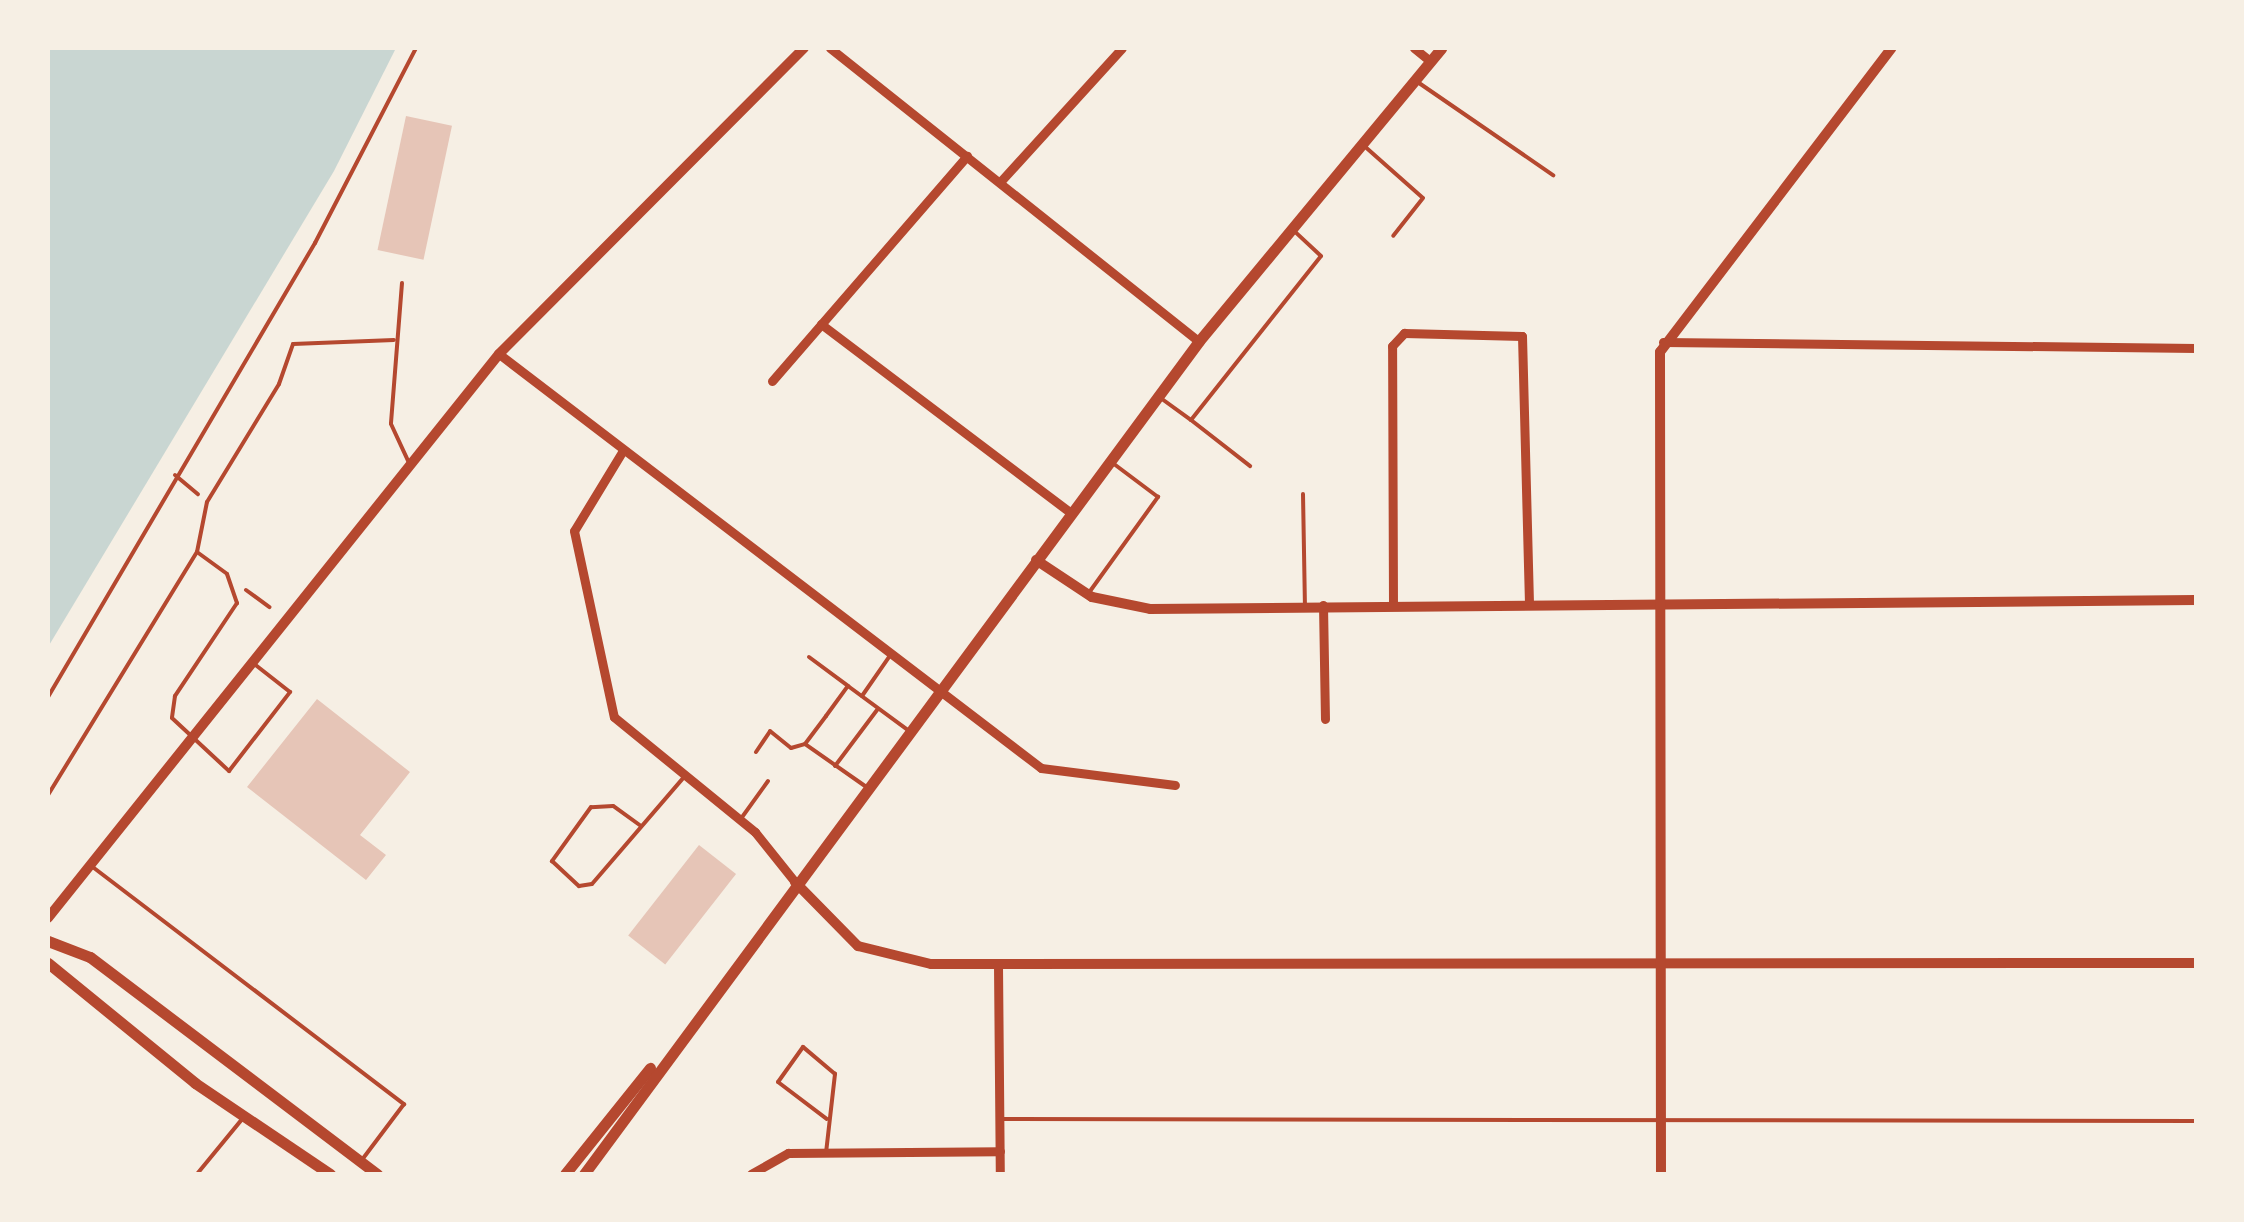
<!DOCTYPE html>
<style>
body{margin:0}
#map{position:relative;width:2244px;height:1222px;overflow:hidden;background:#f6efe4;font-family:"Asap Condensed",sans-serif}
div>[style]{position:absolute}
.water>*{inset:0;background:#c9d6d2}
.building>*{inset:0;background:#e6c5b7;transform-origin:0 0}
.path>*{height:4px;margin:-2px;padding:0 2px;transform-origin:2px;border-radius:2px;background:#b5482f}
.service>*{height:4px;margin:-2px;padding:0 2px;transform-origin:2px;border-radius:2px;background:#b5482f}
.minor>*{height:9px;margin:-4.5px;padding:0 4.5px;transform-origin:4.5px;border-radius:4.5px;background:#b5482f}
.tertiary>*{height:10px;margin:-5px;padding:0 5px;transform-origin:5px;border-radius:5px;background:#b5482f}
.secondary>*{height:11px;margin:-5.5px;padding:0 5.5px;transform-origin:5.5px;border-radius:5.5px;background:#b5482f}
span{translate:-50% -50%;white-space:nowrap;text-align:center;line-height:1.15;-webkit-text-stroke:10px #f6efe4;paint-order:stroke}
.frame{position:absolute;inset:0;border:50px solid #f6efe4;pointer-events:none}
</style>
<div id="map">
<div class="water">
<div style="clip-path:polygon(48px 48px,396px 48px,334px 171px,48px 647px)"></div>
</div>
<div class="building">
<div style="left:406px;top:116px;width:47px;height:137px;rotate:12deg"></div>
<div style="clip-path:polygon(317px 699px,410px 772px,360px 835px,386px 855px,366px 880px,247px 787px)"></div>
<div style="left:699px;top:845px;width:47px;height:115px;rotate:38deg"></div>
</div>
<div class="path">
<div style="left:175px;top:475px;width:30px;rotate:40deg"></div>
<div style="left:246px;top:590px;width:29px;rotate:36deg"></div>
<div style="left:48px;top:697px;width:527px;rotate:-59.54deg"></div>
<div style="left:315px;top:243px;width:220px;rotate:-62.6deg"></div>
</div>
<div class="service">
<div style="left:1419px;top:83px;width:163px;rotate:34.5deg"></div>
<div style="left:1362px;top:144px;width:81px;rotate:41.5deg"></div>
<div style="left:1423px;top:198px;width:48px;rotate:128.3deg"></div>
<div style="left:402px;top:283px;width:141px;rotate:94.5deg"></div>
<div style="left:391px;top:424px;width:45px;rotate:65.1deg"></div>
<div style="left:1162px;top:399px;width:36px;rotate:36deg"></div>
<div style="left:1191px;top:420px;width:209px;rotate:-51.6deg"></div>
<div style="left:1321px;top:256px;width:35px;rotate:-137deg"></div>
<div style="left:1191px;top:420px;width:75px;rotate:37.9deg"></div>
<div style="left:1303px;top:494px;width:112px;rotate:89deg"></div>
<div style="left:197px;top:552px;width:37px;rotate:36deg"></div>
<div style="left:227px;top:574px;width:31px;rotate:71deg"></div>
<div style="left:237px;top:603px;width:112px;rotate:123.7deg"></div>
<div style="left:175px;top:696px;width:22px;rotate:98deg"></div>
<div style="left:172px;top:718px;width:78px;rotate:42.9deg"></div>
<div style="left:229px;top:771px;width:100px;rotate:-52.3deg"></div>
<div style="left:290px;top:692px;width:47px;rotate:-141.9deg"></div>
<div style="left:1088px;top:594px;width:120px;rotate:-54.2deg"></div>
<div style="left:1158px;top:497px;width:55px;rotate:-143.1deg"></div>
<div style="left:809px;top:657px;width:49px;rotate:36.6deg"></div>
<div style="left:862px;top:696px;width:47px;rotate:-55.3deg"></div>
<div style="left:756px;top:752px;width:25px;rotate:-56deg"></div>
<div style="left:770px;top:731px;width:27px;rotate:39deg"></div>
<div style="left:791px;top:748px;width:15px;rotate:-16deg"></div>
<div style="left:835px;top:766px;width:70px;rotate:-53.1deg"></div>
<div style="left:865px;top:786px;width:73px;rotate:-145deg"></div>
<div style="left:805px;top:744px;width:35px;rotate:-53deg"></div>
<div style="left:826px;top:716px;width:37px;rotate:-54deg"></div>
<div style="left:848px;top:686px;width:74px;rotate:36.3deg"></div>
<div style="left:48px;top:795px;width:285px;rotate:-58.5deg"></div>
<div style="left:197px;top:552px;width:51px;rotate:-78.7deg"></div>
<div style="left:207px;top:502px;width:138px;rotate:-58.6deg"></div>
<div style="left:279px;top:384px;width:42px;rotate:-70.7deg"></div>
<div style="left:293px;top:344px;width:101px;rotate:-2.3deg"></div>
<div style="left:740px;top:820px;width:48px;rotate:-54.3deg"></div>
<div style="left:641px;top:826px;width:34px;rotate:-144deg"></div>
<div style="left:613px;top:806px;width:22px;rotate:177deg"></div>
<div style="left:591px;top:807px;width:67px;rotate:125.8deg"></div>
<div style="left:552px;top:861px;width:37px;rotate:43deg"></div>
<div style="left:579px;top:886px;width:13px;rotate:-9deg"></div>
<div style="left:592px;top:884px;width:141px;rotate:-49.3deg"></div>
<div style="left:94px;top:868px;width:390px;rotate:37.3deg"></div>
<div style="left:404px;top:1104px;width:71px;rotate:127deg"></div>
<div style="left:1000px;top:1119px;width:1196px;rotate:0.1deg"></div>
<div style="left:826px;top:1153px;width:80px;rotate:-83.5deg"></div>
<div style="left:835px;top:1074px;width:42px;rotate:-139.8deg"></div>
<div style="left:803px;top:1047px;width:43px;rotate:125.5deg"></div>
<div style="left:778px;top:1082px;width:61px;rotate:37.1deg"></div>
<div style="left:197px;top:1174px;width:72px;rotate:-50.6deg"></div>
</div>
<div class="minor">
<div style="left:830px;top:48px;width:471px;rotate:38.5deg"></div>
<div style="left:1414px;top:48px;width:21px;rotate:39deg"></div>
<div style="left:1000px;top:182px;width:181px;rotate:-47.7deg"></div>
<div style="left:821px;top:324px;width:312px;rotate:37.1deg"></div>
<div style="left:1663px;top:342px;width:533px;rotate:0.64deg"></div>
<div style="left:499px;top:354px;width:682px;rotate:37.37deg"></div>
<div style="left:1041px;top:768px;width:135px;rotate:7.2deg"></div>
<div style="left:772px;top:381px;width:298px;rotate:-49.1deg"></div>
<div style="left:622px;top:452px;width:92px;rotate:121.3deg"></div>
<div style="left:574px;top:531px;width:190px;rotate:77.9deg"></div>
<div style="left:614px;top:717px;width:182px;rotate:39.2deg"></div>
<div style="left:755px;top:832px;width:64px;rotate:51.3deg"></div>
<div style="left:1323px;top:605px;width:114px;rotate:89deg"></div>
<div style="left:1393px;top:605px;width:259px;rotate:-90.2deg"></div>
<div style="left:1392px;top:346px;width:18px;rotate:-47deg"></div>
<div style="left:1404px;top:333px;width:118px;rotate:1.5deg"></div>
<div style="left:1522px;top:336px;width:268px;rotate:88.5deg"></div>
<div style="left:998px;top:965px;width:209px;rotate:89.5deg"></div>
<div style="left:751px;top:1174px;width:43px;rotate:-29.6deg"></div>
<div style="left:788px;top:1153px;width:212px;rotate:-0.5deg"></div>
</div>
<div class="tertiary">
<div style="left:1036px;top:560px;width:67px;rotate:33.5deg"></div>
<div style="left:1092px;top:597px;width:59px;rotate:11.7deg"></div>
<div style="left:1150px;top:609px;width:1046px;rotate:-0.49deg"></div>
<div style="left:795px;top:882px;width:90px;rotate:45.5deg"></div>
<div style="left:858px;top:946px;width:75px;rotate:13.9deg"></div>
<div style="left:931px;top:964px;width:1265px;rotate:-0.05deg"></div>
<div style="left:48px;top:918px;width:722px;rotate:-51.35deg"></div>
<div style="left:499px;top:354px;width:432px;rotate:-45.1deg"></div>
<div style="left:1661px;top:1174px;width:822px;rotate:-90.07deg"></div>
<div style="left:1660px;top:352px;width:382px;rotate:-52.7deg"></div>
</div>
<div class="secondary">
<div style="left:48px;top:941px;width:45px;rotate:20.9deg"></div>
<div style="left:90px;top:957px;width:360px;rotate:37.1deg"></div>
<div style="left:48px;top:963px;width:190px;rotate:39.2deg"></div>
<div style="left:195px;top:1083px;width:163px;rotate:34deg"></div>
<div style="left:565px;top:1174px;width:136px;rotate:-51.3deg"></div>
<div style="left:584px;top:1174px;width:1035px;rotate:-53.56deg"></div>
<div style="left:1199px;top:341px;width:380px;rotate:-50.4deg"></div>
</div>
<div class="frame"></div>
</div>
